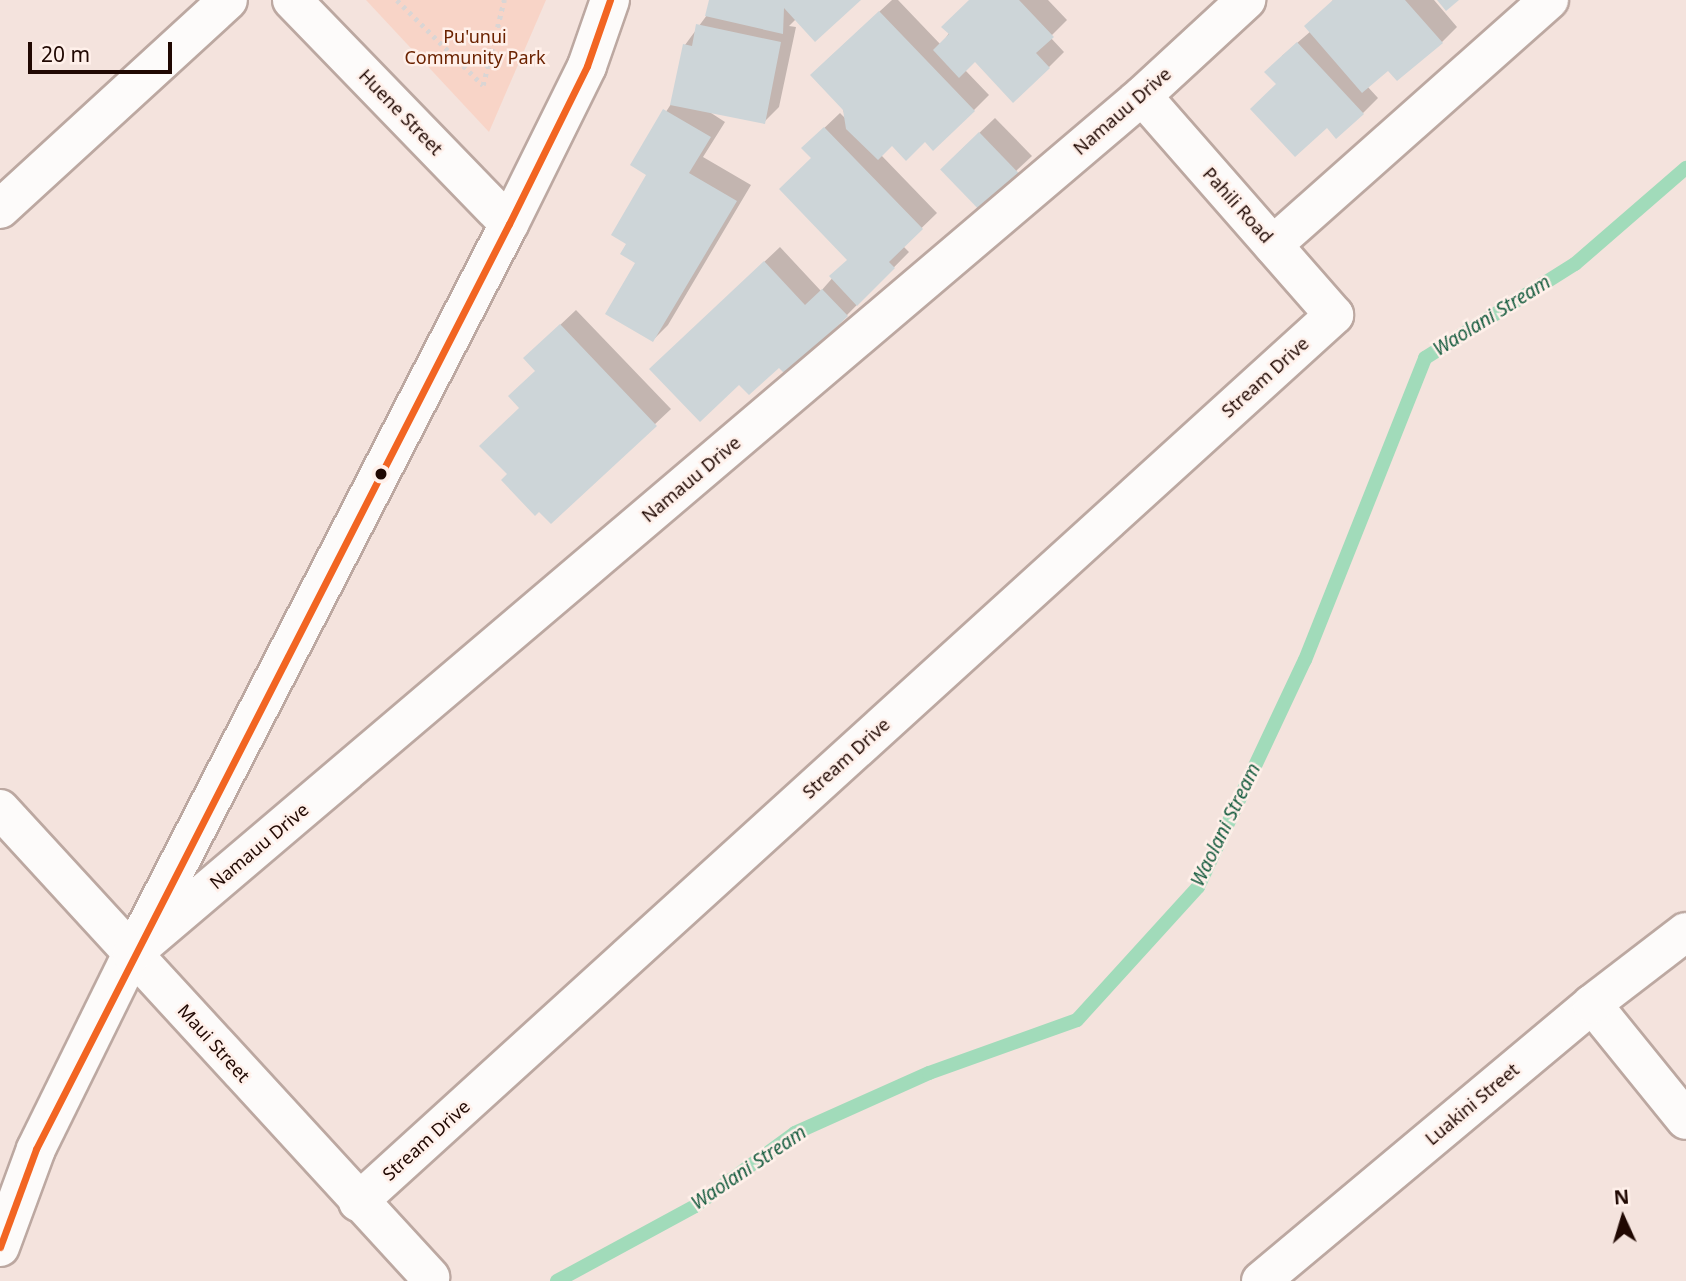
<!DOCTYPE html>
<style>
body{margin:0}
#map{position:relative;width:1686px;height:1281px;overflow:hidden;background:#f4e3dd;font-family:"Noto Sans",sans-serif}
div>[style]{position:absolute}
.green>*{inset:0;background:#f8d4c7}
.shadow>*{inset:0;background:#0003}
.stream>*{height:14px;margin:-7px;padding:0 7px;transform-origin:7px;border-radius:7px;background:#a1dbba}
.building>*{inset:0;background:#cdd5d8;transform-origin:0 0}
.path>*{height:4.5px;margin-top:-2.25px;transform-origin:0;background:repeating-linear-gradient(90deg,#dad5d4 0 3.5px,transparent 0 8.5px)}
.roads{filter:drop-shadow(2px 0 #bca8a1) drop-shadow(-2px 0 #bca8a1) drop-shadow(0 2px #bca8a1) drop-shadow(0 -2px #bca8a1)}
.street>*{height:38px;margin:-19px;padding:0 19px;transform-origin:19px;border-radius:19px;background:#fdfbfa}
.secondary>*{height:38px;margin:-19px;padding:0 19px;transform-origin:19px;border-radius:19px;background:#fdfbfa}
.bus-1>*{height:7px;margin:-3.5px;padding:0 3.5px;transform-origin:3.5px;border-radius:3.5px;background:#f26522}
.dots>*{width:19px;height:19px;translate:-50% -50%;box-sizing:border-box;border:4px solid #fff0ea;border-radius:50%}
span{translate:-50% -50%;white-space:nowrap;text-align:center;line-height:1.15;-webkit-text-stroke:5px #fff0ea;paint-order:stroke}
.park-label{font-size:18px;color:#6b2200}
.street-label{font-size:18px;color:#200802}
.water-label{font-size:19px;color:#185d40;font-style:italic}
.north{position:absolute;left:1588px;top:1183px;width:70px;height:70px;-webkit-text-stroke:5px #fff0ea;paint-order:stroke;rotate:356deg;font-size:19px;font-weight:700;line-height:28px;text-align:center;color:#200802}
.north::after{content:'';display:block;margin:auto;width:24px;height:32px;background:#200802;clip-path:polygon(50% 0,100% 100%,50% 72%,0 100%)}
.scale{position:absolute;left:28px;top:42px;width:144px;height:32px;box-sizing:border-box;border:4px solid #200802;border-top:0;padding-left:9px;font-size:21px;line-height:24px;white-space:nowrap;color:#200802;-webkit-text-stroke:5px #fff0ea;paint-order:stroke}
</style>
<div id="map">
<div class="green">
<div style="clip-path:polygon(366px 0,546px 0,489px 132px)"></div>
</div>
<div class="shadow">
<div style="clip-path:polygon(711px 0,859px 0,796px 19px,789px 26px,796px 27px,779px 107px,764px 122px,708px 111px,725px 122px,703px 157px,751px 185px,668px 325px,653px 340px,637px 262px,629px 243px,648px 174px,632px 164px,673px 101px,685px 45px,707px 15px)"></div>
<div style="clip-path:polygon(892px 0,898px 0,941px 45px,971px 0,1048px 0,1067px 20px,1050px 37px,1064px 52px,1049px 67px,975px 60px,965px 70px,989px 95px,974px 110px,925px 139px,892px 143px,881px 155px,937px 213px,903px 246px,909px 252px,847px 315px,779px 365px,739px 382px,667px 354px,780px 247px,821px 291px,849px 259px,813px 158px,819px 133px,840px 113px,846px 119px,827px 60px)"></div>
<div style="clip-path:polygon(1333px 0,1434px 0,1457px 27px,1442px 42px,1388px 68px,1367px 86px,1378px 98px,1363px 113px,1327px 125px,1278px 84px,1282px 56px,1311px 31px)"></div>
<div style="clip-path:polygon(995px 118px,1032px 156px,978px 207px,957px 154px)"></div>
<div style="clip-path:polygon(576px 310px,671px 409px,551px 522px,509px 474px,521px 408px,537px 370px,541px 343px)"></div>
</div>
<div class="stream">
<div style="left:557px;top:1281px;width:157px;rotate:-28.5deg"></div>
<div style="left:695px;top:1206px;width:124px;rotate:-36.1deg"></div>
<div style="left:795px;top:1133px;width:147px;rotate:-24.1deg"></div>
<div style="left:929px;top:1073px;width:157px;rotate:-19.7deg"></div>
<div style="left:1077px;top:1020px;width:180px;rotate:-47.7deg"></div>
<div style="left:1198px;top:887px;width:251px;rotate:-64.8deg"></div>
<div style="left:1305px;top:660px;width:325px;rotate:-68.3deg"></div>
<div style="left:1425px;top:358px;width:177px;rotate:-32.1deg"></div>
<div style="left:1575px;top:264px;width:147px;rotate:-40.9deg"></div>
</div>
<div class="building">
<div style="clip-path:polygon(709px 0,861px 0,815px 42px,784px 8px,783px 34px,705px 16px)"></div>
<div style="clip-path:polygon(969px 0,1019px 0,1054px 37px,1036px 53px,1050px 68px,1013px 103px,975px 62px,959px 78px,933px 50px,949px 34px,941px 27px)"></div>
<div style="clip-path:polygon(1333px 0,1405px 0,1443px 43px,1397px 81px,1388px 71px,1362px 93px,1304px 26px)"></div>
<div style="clip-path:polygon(1437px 0,1459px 0,1446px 11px)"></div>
<div style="clip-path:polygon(879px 11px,975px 111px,933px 151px,925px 142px,906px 161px,892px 146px,878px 160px,846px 129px,843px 110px,810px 75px)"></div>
<div style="clip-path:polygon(696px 24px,781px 42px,765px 124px,670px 105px,683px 44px,692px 46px)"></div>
<div style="clip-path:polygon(1297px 42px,1364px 114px,1336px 139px,1327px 128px,1295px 157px,1250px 109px,1276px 84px,1264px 72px)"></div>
<div style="clip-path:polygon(663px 109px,711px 137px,689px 173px,737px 201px,653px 342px,605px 314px,635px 263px,620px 254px,626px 244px,611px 235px,646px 175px,630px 165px)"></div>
<div style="clip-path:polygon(824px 127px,923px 229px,889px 262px,895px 268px,857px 306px,829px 276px,847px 260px,779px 189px,811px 158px,801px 148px)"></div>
<div style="left:979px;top:132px;width:57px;height:54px;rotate:46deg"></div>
<div style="clip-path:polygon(764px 261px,805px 305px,822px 289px,848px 316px,786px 375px,779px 368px,749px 395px,739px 385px,700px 422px,649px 369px)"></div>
<div style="clip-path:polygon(560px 324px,657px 426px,551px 524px,539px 512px,535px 516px,501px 480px,507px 474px,479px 446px,519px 408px,508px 396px,535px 371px,523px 358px)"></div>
</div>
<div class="path">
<div style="left:397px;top:0;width:121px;rotate:44.7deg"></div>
<div style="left:483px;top:85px;width:88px;rotate:-76.1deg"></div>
</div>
<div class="roads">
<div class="street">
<div style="left:292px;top:0;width:312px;rotate:45.9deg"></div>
<div style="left:0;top:209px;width:309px;rotate:-42.5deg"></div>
<div style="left:1273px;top:245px;width:369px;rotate:-41.6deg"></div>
<div style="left:0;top:809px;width:636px;rotate:47.42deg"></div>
<div style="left:132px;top:954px;width:1325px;rotate:-40.35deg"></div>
<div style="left:1142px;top:96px;width:142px;rotate:-42.7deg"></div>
<div style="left:1592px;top:1004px;width:149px;rotate:51deg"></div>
<div style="left:358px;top:1202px;width:1319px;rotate:-42.26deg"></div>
<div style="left:1334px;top:315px;width:291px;rotate:-131.2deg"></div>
<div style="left:1261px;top:1281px;width:432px;rotate:-39.9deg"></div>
<div style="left:1592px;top:1004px;width:118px;rotate:-37.5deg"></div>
</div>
<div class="secondary">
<div style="left:0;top:1247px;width:104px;rotate:-69.8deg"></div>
<div style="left:36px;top:1149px;width:217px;rotate:-63.8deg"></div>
<div style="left:132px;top:954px;width:822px;rotate:-62.69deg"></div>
<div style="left:509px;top:224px;width:176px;rotate:-63.7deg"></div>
<div style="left:587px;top:66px;width:70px;rotate:-70.8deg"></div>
</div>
</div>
<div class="bus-1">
<div style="left:0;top:1247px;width:104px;rotate:-69.8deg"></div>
<div style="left:36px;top:1149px;width:1039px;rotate:-62.92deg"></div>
<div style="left:509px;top:224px;width:176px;rotate:-63.7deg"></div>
<div style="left:587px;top:66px;width:70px;rotate:-70.8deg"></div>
</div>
<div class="dots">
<div style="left:381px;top:474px;background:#200802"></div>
</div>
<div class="park-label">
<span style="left:475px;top:47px">Pu'unui<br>Community Park</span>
</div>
<div class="street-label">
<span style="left:1122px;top:111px;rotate:-41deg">Namauu Drive</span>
<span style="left:401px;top:112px;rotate:46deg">Huene Street</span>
<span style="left:1238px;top:205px;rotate:48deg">Pahili Road</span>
<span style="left:1265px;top:377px;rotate:-42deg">Stream Drive</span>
<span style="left:691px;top:479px;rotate:-40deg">Namauu Drive</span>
<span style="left:846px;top:758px;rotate:-42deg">Stream Drive</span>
<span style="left:259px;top:846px;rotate:-40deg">Namauu Drive</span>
<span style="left:214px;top:1043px;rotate:48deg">Maui Street</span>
<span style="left:1472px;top:1104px;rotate:-40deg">Luakini Street</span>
<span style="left:426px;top:1140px;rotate:-42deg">Stream Drive</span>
</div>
<div class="water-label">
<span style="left:1492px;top:316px;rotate:-32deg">Waolani Stream</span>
<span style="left:1226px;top:825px;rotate:-64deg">Waolani Stream</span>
<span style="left:749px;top:1168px;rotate:-34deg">Waolani Stream</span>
</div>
<div class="north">N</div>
<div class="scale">20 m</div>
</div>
